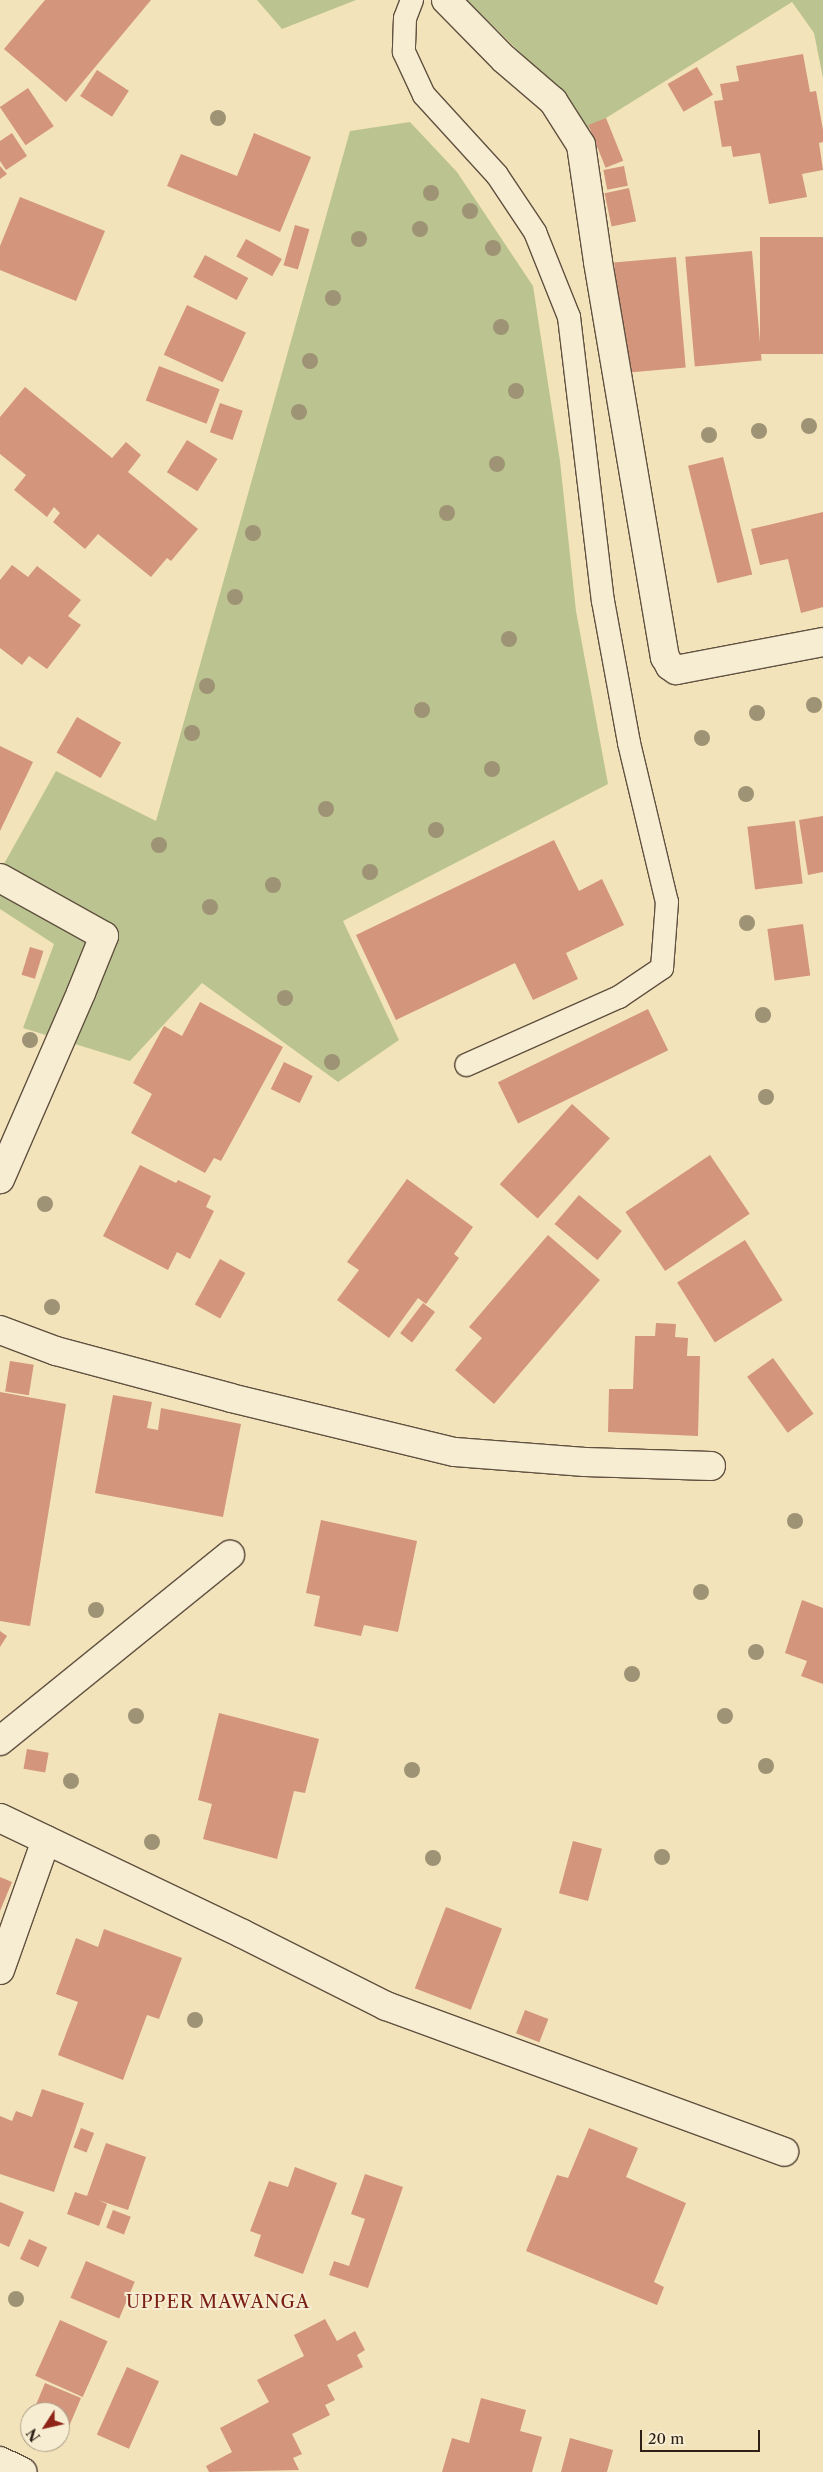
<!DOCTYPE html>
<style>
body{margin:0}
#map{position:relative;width:823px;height:2472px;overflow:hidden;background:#f3e3ba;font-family:"Libre Caslon Text",serif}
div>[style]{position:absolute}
.green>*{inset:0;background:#bbc490}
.building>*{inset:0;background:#d3957b;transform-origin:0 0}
.roads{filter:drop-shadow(1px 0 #605140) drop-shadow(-1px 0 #605140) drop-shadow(0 1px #605140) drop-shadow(0 -1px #605140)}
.lane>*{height:22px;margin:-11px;padding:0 11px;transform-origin:11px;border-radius:11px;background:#f7edd2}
.street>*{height:28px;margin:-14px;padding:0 14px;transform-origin:14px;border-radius:14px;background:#f7edd2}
.trees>*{width:16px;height:16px;margin:-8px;border-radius:50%;background:#9e9374}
span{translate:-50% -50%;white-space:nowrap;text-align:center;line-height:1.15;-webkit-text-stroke:4px #f7edd2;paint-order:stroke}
.quarter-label{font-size:18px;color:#7a1f14;letter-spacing:1px}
.north{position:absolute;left:20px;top:2402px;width:50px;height:50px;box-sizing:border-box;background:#f7edd2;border:1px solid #a79b87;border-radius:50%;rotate:235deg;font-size:14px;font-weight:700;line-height:20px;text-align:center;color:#2f2017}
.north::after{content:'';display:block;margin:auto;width:18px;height:22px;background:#8f2418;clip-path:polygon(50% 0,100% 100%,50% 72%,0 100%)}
.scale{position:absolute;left:640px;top:2430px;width:120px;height:22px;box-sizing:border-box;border:2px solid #2f2017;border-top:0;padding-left:6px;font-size:15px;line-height:18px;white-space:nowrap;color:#2f2017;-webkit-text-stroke:4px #f7edd2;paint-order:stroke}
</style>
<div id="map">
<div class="green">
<div style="clip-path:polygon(257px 0,356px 0,282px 29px)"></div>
<div style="clip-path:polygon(467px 0,823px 0,823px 78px,814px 33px,792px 2px,582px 133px,545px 77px)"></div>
<div style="clip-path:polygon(410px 122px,457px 172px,533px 286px,560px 461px,576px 611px,608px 784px,343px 921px,399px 1040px,338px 1082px,202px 983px,130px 1061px,23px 1028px,54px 944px,0 909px,0 871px,56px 771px,156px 821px,350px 131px)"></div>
</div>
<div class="building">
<div style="clip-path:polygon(45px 0,151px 0,66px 102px,4px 49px)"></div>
<div style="clip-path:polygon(803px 54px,810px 92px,816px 91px,823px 130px,823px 142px,819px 143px,823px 170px,802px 174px,807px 197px,769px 204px,760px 153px,733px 157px,731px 146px,722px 147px,714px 101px,723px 100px,720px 84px,739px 81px,736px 66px)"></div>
<div style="left:697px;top:67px;width:32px;height:34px;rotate:60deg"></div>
<div style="left:97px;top:70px;width:38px;height:31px;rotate:33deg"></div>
<div style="left:28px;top:88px;width:46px;height:34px;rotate:56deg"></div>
<div style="left:606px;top:118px;width:46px;height:19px;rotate:68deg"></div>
<div style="clip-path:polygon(12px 133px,27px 156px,6px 170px,0 161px,0 141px)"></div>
<div style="clip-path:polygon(254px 133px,311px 157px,280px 232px,167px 186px,181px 154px,237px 176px)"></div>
<div style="clip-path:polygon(0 166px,7px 174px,0 179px)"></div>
<div style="left:624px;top:166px;width:20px;height:21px;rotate:79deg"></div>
<div style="left:629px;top:188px;width:34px;height:25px;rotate:78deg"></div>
<div style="clip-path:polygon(20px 197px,105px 231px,76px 301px,0 270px,0 246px)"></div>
<div style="left:295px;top:225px;width:15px;height:42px;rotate:16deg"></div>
<div style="left:823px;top:237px;width:117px;height:63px;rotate:90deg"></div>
<div style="left:246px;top:239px;width:41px;height:20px;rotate:29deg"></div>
<div style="left:752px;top:251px;width:110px;height:67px;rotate:85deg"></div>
<div style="left:205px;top:255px;width:49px;height:25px;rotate:28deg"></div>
<div style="left:676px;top:257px;width:111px;height:62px;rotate:85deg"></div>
<div style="left:187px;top:305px;width:65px;height:55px;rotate:25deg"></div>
<div style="left:159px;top:366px;width:65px;height:37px;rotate:21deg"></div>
<div style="clip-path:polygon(25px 387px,112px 458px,126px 442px,141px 455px,128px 472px,198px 529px,171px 561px,167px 558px,151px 577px,98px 534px,85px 549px,53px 522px,60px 513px,54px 507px,47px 517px,14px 490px,26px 475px,0 454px,0 417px)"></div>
<div style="left:220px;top:403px;width:24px;height:31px;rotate:19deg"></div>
<div style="left:187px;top:440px;width:36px;height:38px;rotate:32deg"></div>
<div style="left:723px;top:457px;width:121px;height:36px;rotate:76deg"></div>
<div style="clip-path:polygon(823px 512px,823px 607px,801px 613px,788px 559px,760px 565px,751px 529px)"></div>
<div style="clip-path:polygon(12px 565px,28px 577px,37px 566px,81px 600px,68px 616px,81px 625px,47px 669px,29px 656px,22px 665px,0 648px,0 580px)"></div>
<div style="left:77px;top:717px;width:51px;height:41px;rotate:30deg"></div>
<div style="clip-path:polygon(0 746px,33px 762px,0 831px)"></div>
<div style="clip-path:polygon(823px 816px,823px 872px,808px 875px,799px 820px)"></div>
<div style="left:795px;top:821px;width:63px;height:48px;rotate:83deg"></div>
<div style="clip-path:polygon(554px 840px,579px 891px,602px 879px,624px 925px,566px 953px,578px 979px,533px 1000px,515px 963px,396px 1020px,356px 935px)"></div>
<div style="left:803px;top:924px;width:52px;height:36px;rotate:82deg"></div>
<div style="left:30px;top:947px;width:14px;height:29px;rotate:17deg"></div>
<div style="clip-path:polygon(200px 1002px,283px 1047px,221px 1161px,214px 1158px,205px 1173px,131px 1133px,152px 1094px,133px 1083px,164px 1026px,182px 1036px)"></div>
<div style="left:648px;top:1009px;width:46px;height:167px;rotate:64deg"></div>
<div style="left:284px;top:1062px;width:32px;height:30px;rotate:26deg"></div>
<div style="left:572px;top:1104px;width:51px;height:108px;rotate:42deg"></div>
<div style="left:710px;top:1155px;width:71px;height:102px;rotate:56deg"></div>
<div style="clip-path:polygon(140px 1165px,176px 1183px,178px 1180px,211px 1196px,206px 1207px,214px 1211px,190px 1259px,177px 1252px,168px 1270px,103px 1236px)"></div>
<div style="clip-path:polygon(407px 1179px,473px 1227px,454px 1254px,459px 1258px,426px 1304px,418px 1298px,389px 1338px,337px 1300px,359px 1270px,347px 1262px)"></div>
<div style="left:579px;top:1195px;width:56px;height:38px;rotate:40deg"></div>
<div style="clip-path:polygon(548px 1235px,600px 1280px,494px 1404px,455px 1370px,482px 1338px,469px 1327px)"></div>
<div style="left:745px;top:1240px;width:71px;height:80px;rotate:58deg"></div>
<div style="left:220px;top:1259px;width:29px;height:52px;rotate:29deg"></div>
<div style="left:423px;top:1303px;width:15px;height:38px;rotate:37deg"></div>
<div style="clip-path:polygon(656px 1323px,676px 1324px,675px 1337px,688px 1338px,687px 1356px,700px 1356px,698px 1436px,608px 1432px,609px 1389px,633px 1389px,635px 1336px,655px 1336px)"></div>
<div style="left:773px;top:1358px;width:69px;height:32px;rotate:54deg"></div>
<div style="left:10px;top:1361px;width:24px;height:31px;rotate:9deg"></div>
<div style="clip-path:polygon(0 1392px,66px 1404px,30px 1626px,0 1621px)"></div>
<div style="clip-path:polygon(113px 1395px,152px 1402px,147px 1428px,158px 1430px,161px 1408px,241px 1424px,223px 1517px,95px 1493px)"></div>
<div style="clip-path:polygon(321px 1520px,417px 1541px,398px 1632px,364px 1625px,361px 1636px,314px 1626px,320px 1596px,306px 1593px)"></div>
<div style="clip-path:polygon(802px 1600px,823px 1608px,823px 1684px,801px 1676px,807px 1661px,785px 1653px)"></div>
<div style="clip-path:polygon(0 1631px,7px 1636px,0 1647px)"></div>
<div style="clip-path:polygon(219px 1713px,319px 1739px,305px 1793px,294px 1791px,277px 1859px,203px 1839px,212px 1804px,198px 1800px)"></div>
<div style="left:27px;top:1749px;width:22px;height:20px;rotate:10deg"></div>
<div style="left:573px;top:1841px;width:30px;height:54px;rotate:15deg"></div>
<div style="clip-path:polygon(0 1877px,12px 1882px,0 1911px)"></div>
<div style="left:446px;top:1907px;width:60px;height:87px;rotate:21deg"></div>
<div style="clip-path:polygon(104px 1929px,182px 1958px,159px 2019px,147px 2015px,123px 2080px,58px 2055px,78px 2002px,56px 1994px,76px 1938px,98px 1947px)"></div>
<div style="left:525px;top:2010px;width:25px;height:25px;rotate:21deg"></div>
<div style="clip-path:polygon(42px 2089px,84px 2103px,54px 2192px,0 2174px,0 2116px,12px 2121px,16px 2111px,32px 2117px)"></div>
<div style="left:81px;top:2128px;width:14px;height:21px;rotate:21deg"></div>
<div style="clip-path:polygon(589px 2128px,638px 2148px,626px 2177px,686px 2203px,654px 2282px,664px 2287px,657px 2305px,526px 2251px,557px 2175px,568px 2178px)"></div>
<div style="clip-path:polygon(106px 2143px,146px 2157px,128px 2210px,98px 2200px,107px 2204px,99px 2226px,67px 2214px,75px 2192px,87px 2196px)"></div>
<div style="clip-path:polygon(295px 2167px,337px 2183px,303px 2274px,254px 2256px,261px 2235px,250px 2231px,269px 2181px,288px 2187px)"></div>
<div style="clip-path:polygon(365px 2174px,403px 2187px,368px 2288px,329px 2275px,334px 2261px,349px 2266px,365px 2219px,351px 2214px)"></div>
<div style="clip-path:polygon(0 2202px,24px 2212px,9px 2247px,0 2243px)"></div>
<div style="left:113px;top:2210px;width:19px;height:19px;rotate:21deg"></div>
<div style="left:29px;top:2239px;width:20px;height:22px;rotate:24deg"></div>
<div style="left:86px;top:2261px;width:53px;height:40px;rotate:23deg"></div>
<div style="clip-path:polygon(325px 2319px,337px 2341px,355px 2331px,365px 2350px,357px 2355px,363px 2367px,327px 2385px,335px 2400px,325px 2405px,330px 2415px,292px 2434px,302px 2454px,293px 2458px,299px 2470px,209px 2472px,206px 2466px,232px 2452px,220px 2428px,269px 2402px,257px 2380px,304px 2356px,294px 2335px)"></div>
<div style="left:60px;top:2320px;width:52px;height:61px;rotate:24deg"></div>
<div style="left:127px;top:2367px;width:35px;height:74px;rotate:24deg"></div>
<div style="clip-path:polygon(45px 2383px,81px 2398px,68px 2429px,60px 2426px,60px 2412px,33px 2412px)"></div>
<div style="clip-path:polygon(481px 2398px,526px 2410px,520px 2431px,542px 2437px,532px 2472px,442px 2472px,452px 2438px,469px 2443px)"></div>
<div style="clip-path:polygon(570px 2438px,613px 2450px,607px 2472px,561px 2472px)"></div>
</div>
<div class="roads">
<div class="lane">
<div style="left:412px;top:0;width:19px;rotate:111deg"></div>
<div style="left:405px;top:18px;width:34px;rotate:92deg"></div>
<div style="left:404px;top:52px;width:47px;rotate:65.1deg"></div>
<div style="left:424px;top:95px;width:108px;rotate:47.6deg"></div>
<div style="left:497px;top:175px;width:69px;rotate:56.3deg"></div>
<div style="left:535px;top:232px;width:92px;rotate:68.2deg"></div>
<div style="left:569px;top:317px;width:286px;rotate:83.2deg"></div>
<div style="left:603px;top:601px;width:144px;rotate:79.6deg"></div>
<div style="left:629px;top:743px;width:163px;rotate:76.6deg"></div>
<div style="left:667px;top:902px;width:66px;rotate:94.3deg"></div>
<div style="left:662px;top:968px;width:52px;rotate:146deg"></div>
<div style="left:619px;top:997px;width:167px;rotate:156deg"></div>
</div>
<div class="street">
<div style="left:446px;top:0;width:83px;rotate:45.5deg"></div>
<div style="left:504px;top:59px;width:65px;rotate:40.6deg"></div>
<div style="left:553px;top:101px;width:52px;rotate:57.5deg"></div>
<div style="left:581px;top:145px;width:118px;rotate:81.7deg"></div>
<div style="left:598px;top:262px;width:401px;rotate:80.4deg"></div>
<div style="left:665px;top:657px;width:10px;rotate:61deg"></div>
<div style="left:670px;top:666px;width:7px;rotate:34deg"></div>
<div style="left:676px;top:670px;width:150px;rotate:-10.8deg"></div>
<div style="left:0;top:878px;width:119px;rotate:29.1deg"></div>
<div style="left:104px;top:936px;width:61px;rotate:112deg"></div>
<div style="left:81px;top:993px;width:203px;rotate:113.5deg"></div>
<div style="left:0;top:1330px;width:60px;rotate:20.6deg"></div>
<div style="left:56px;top:1351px;width:181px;rotate:15deg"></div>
<div style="left:231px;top:1398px;width:230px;rotate:13.6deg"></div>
<div style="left:455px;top:1452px;width:130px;rotate:4.4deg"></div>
<div style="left:585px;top:1462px;width:126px;rotate:1.8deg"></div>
<div style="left:0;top:1741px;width:296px;rotate:-39deg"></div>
<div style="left:0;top:1818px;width:269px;rotate:25.5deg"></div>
<div style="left:243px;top:1934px;width:160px;rotate:26.7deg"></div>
<div style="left:386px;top:2006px;width:424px;rotate:20.1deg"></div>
<div style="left:0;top:1970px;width:138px;rotate:-70.5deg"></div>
<div style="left:0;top:2461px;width:25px;rotate:26deg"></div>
</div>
</div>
<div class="trees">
<div style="left:218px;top:118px"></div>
<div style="left:431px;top:193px"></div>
<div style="left:470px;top:211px"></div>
<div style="left:420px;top:229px"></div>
<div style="left:359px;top:239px"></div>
<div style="left:493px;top:248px"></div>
<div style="left:333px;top:298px"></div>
<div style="left:501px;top:327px"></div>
<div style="left:310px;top:361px"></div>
<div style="left:516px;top:391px"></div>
<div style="left:299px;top:412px"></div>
<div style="left:809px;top:426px"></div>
<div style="left:759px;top:431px"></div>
<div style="left:709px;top:435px"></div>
<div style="left:497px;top:464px"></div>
<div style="left:447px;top:513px"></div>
<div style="left:253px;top:533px"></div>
<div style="left:235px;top:597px"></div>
<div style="left:509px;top:639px"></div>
<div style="left:207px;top:686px"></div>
<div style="left:814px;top:705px"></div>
<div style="left:422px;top:710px"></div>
<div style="left:757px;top:713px"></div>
<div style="left:192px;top:733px"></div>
<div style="left:702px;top:738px"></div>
<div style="left:492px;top:769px"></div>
<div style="left:746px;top:794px"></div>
<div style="left:326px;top:809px"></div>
<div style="left:436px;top:830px"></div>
<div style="left:159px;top:845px"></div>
<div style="left:370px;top:872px"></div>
<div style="left:273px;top:885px"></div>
<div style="left:210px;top:907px"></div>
<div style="left:747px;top:923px"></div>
<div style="left:285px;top:998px"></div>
<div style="left:763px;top:1015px"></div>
<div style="left:30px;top:1040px"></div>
<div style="left:332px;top:1062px"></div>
<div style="left:766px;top:1097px"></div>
<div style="left:45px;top:1204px"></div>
<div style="left:52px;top:1307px"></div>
<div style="left:795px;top:1521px"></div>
<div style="left:701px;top:1592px"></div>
<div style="left:96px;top:1610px"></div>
<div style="left:756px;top:1652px"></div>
<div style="left:632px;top:1674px"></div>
<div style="left:136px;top:1716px"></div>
<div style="left:725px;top:1716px"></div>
<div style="left:766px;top:1766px"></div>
<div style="left:412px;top:1770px"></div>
<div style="left:71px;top:1781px"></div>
<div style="left:152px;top:1842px"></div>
<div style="left:662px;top:1857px"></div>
<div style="left:433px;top:1858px"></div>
<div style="left:195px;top:2020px"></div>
<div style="left:16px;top:2299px"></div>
</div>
<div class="quarter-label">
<span style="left:218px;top:2302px">UPPER MAWANGA</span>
</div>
<div class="north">N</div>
<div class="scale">20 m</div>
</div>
